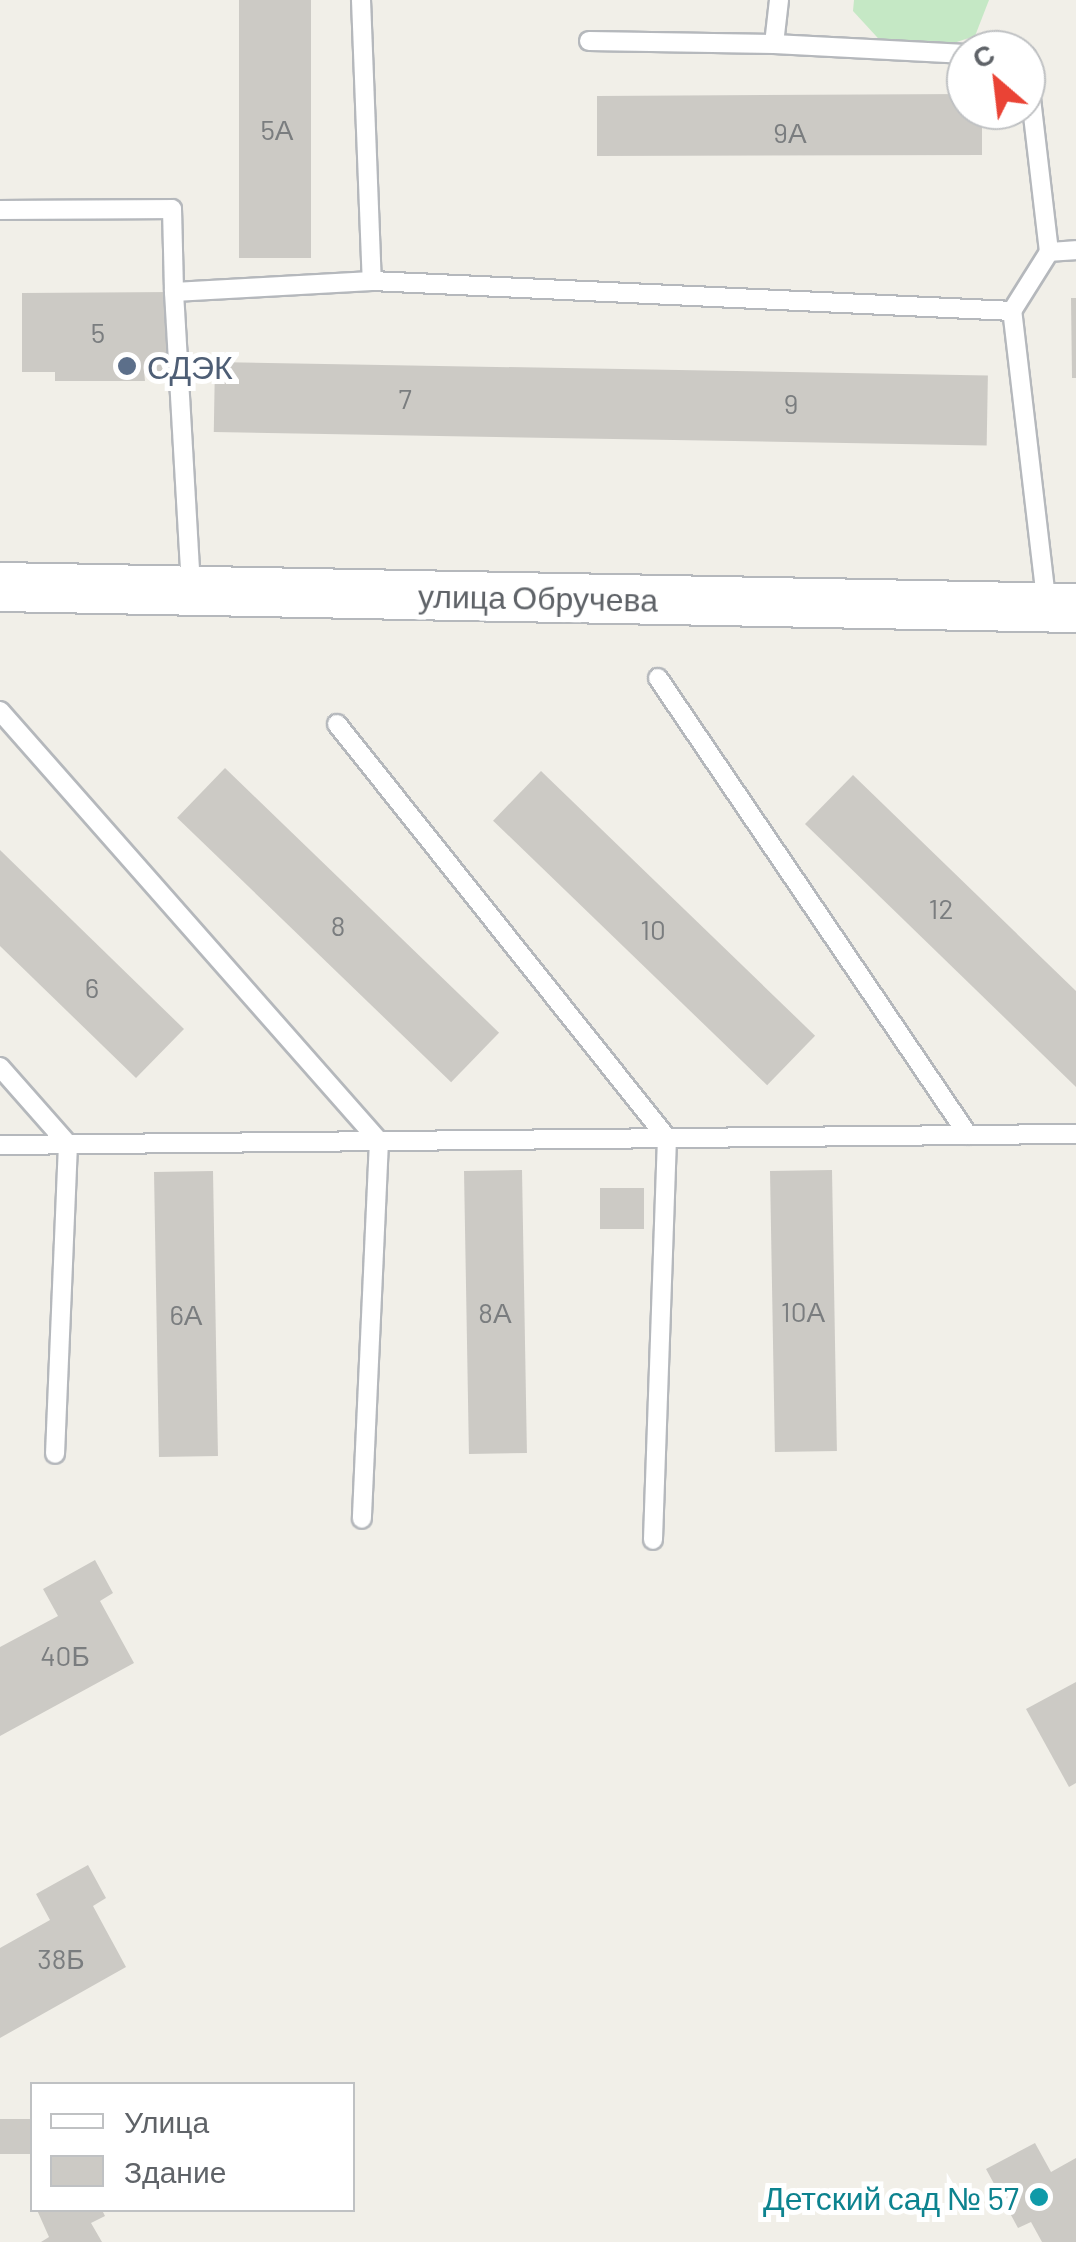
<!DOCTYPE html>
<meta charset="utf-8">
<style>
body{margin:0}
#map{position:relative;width:1076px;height:2242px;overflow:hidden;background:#f1efe8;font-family:Barlow,sans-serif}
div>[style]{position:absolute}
.green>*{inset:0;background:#c5e8c5}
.building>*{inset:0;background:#cccac5;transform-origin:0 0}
.roads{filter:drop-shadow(2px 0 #b5b8bc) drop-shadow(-2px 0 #b5b8bc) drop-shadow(0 2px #b5b8bc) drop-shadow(0 -2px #b5b8bc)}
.service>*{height:18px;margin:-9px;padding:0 9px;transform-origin:9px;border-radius:9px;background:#fff}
.secondary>*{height:48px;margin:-24px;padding:0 24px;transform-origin:24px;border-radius:24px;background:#fff}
.dots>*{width:28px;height:28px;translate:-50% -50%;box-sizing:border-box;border:5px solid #fff;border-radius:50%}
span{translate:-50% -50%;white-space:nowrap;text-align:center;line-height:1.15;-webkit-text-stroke:10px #fff;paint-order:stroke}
.number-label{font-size:28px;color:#7a7d7f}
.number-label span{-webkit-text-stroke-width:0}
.service-label{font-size:32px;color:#4e5e75}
.left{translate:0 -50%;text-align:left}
.street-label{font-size:32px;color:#5f6368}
.culture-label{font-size:32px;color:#0d838f}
.right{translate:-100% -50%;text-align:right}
.legend{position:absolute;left:30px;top:2082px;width:325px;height:130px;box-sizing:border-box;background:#fff;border:2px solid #bfc1c3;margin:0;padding:12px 18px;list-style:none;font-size:30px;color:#5f6368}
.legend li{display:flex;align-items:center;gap:20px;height:50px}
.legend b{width:50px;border:2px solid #bfc1c3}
.north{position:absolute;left:946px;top:30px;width:100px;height:100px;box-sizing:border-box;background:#fff;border:2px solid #bfc1c3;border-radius:50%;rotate:332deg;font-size:28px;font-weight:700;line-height:40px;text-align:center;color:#5f6368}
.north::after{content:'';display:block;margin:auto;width:35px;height:45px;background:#ea4335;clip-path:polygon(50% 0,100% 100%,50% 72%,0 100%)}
</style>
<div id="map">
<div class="green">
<div style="clip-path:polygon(854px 0,989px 0,975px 36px,899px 61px,853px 11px)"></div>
</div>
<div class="building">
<div style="left:239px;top:0;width:72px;height:258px"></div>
<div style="clip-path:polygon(966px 94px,966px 110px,982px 110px,982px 155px,597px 156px,597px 96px)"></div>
<div style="clip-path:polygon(174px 292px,174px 371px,144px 371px,145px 381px,55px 381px,55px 372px,22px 372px,22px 293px)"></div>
<div style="clip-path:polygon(1071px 298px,1076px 298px,1076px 378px,1072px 378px)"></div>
<div style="left:215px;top:362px;width:773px;height:70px;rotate:1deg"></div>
<div style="left:225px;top:768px;width:381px;height:69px;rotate:44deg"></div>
<div style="left:541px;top:771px;width:381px;height:69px;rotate:44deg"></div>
<div style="clip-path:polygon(853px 775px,1076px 991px,1076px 1087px,805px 824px)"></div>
<div style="clip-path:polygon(0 850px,184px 1029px,136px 1078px,0 946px)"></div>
<div style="left:522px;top:1170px;width:283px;height:58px;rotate:89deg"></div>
<div style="left:832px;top:1170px;width:281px;height:62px;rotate:89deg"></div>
<div style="left:213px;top:1171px;width:285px;height:59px;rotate:89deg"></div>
<div style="left:600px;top:1188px;width:44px;height:41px"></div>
<div style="clip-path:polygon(95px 1560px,113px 1593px,100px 1601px,134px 1663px,0 1736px,0 1647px,58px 1616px,43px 1589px)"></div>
<div style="clip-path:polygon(1076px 1682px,1076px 1783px,1069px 1787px,1026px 1709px)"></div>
<div style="clip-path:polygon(88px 1865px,106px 1898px,93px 1906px,126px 1967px,0 2038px,0 1948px,50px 1920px,36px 1894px)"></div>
<div style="left:32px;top:2119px;width:35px;height:32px;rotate:90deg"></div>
<div style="clip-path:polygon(1035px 2143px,1051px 2172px,1076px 2158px,1076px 2242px,1042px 2242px,1031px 2222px,1018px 2228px,986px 2169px)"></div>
<div style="clip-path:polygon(37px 2210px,102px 2210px,105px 2216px,91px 2223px,102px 2242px,41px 2242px,49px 2237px)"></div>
</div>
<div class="roads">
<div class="service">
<div style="left:361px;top:0;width:281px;rotate:87.8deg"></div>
<div style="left:372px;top:281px;width:641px;rotate:2.68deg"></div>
<div style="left:779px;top:0;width:44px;rotate:96.5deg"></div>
<div style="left:774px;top:44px;width:192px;rotate:3deg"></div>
<div style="left:589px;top:41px;width:185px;rotate:0.9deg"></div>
<div style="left:1026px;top:56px;width:197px;rotate:83.3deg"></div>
<div style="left:0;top:210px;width:172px;rotate:-0.3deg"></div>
<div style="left:172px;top:209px;width:83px;rotate:88.6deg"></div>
<div style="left:174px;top:292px;width:198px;rotate:-3.2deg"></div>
<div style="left:174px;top:292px;width:298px;rotate:86.7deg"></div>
<div style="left:1047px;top:607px;width:298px;rotate:-96.7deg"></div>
<div style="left:1012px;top:311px;width:70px;rotate:-57.9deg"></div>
<div style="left:1049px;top:252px;width:27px;rotate:-4deg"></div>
<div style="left:658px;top:678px;width:552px;rotate:55.85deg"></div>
<div style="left:0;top:711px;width:573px;rotate:48.61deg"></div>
<div style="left:379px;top:1141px;width:378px;rotate:92.6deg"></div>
<div style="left:337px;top:724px;width:529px;rotate:51.44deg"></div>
<div style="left:667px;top:1138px;width:402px;rotate:92deg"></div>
<div style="left:0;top:1067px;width:103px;rotate:48.6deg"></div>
<div style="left:68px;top:1144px;width:310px;rotate:92.4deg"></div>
<div style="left:0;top:1145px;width:1076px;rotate:-0.59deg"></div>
</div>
<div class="secondary">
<div style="left:0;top:587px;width:1076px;rotate:1.12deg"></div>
</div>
</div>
<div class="dots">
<div style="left:127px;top:366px;background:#5c6f8a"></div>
<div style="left:1039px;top:2197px;background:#0f9aa8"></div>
</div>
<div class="number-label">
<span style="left:277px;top:129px">5А</span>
<span style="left:790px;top:132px">9А</span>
<span style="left:98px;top:332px">5</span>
<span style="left:405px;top:398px">7</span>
<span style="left:791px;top:403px">9</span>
<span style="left:941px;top:908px">12</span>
<span style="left:338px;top:925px">8</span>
<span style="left:653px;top:929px">10</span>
<span style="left:92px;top:987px">6</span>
<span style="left:803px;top:1311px">10А</span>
<span style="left:495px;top:1312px">8А</span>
<span style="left:186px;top:1314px">6А</span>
<span style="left:65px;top:1655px">40Б</span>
<span style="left:61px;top:1958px">38Б</span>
</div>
<div class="service-label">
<span class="left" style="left:147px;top:366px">СДЭК</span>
</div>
<div class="street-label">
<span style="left:538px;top:597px;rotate:1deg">улица Обручева</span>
</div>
<div class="culture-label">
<span class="right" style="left:1019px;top:2197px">Детский сад № 57</span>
</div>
<ul class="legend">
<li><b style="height:12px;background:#fff"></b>Улица</li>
<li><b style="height:28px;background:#cccac5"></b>Здание</li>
</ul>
<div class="north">С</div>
</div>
